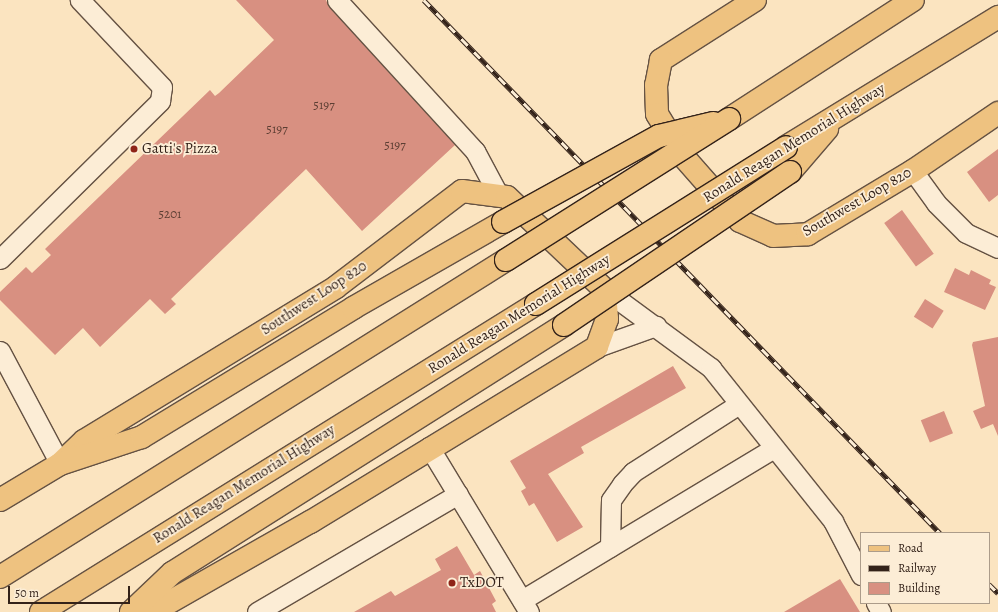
<!DOCTYPE html>
<style>
body{margin:0}
#map{position:relative;width:998px;height:612px;overflow:hidden;background:#fbe4c0;font-family:Alegreya,serif}
div>[style]{position:absolute}
.building>*{inset:0;background:#d89081;transform-origin:0 0}
.roads{filter:drop-shadow(1px 0 #655243) drop-shadow(-1px 0 #655243) drop-shadow(0 1px #655243) drop-shadow(0 -1px #655243)}
.minor>*{height:19px;margin:-9.5px;padding:0 9.5px;transform-origin:9.5px;border-radius:9.5px;background:#fcedd6}
.major>*{height:22px;margin:-11px;padding:0 11px;transform-origin:11px;border-radius:11px;background:#eec280}
.highway>*{height:22px;margin:-11px;padding:0 11px;transform-origin:11px;border-radius:11px;background:#eec280}
.rail>*{height:4.5px;margin-top:-2.25px;transform-origin:0;background:repeating-linear-gradient(90deg,#fcedd6 0 9px,#332219 0 18px);box-sizing:border-box;border-block:1px solid #332219}
.bridges{filter:drop-shadow(1px 0 #332219) drop-shadow(-1px 0 #332219) drop-shadow(0 1px #332219) drop-shadow(0 -1px #332219)}
.highway-bridge>*{height:22px;margin:-11px;padding:0 11px;transform-origin:11px;border-radius:11px;background:#eec280}
.dots>*{width:11px;height:11px;translate:-50% -50%;box-sizing:border-box;border:2px solid #fcedd6;border-radius:50%}
span{translate:-50% -50%;white-space:nowrap;text-align:center;line-height:1.15;-webkit-text-stroke:3.5px #fcedd6;paint-order:stroke}
.number-label{font-size:13px;color:#5c3e33}
.number-label span{-webkit-text-stroke-width:0}
.street-label{font-size:15px;color:#332219}
.poi-label{font-size:15px;color:#332219}
.left{translate:0 -50%;text-align:left}
.legend{position:absolute;left:860px;top:532px;width:130px;height:72px;box-sizing:border-box;background:#fcedd6;border:1px solid #ac9c8a;margin:0;padding:5px 7px;list-style:none;font-size:12px;color:#332219}
.legend li{display:flex;align-items:center;gap:8px;height:20px}
.legend b{width:20px;border:1px solid #ac9c8a}
.scale{position:absolute;left:8px;top:586px;width:122px;height:18px;box-sizing:border-box;border:2px solid #332219;border-top:0;padding-left:5px;font-size:12px;line-height:14px;white-space:nowrap;color:#332219;-webkit-text-stroke:3px #fcedd6;paint-order:stroke}
</style>
<div id="map">
<div class="building">
<div style="clip-path:polygon(236px 0,326px 0,329px 7px,455px 145px,362px 231px,306px 169px,171px 299px,176px 304px,165px 314px,150px 299px,100px 347px,83px 328px,55px 355px,0 300px,0 292px,26px 267px,32px 273px,51px 255px,45px 249px,210px 90px,215px 96px,219px 93px,274px 40px)"></div>
<div style="clip-path:polygon(998px 149px,998px 195px,989px 202px,967px 172px)"></div>
<div style="left:902px;top:210px;width:54px;height:22px;rotate:54deg"></div>
<div style="clip-path:polygon(955px 268px,969px 275px,971px 270px,991px 280px,989px 284px,996px 287px,985px 310px,944px 292px)"></div>
<div style="left:925px;top:299px;width:22px;height:21px;rotate:32deg"></div>
<div style="clip-path:polygon(998px 337px,998px 436px,993px 424px,981px 429px,973px 411px,985px 406px,972px 345px,973px 342px)"></div>
<div style="clip-path:polygon(673px 366px,686px 388px,581px 447px,584px 453px,548px 474px,583px 527px,557px 542px,534px 503px,529px 506px,521px 491px,526px 488px,510px 461px)"></div>
<div style="left:944px;top:411px;width:24px;height:25px;rotate:68deg"></div>
<div style="clip-path:polygon(457px 546px,474px 575px,480px 571px,496px 601px,492px 604px,496px 612px,354px 612px,391px 591px,395px 596px,441px 570px,435px 559px)"></div>
<div style="clip-path:polygon(840px 579px,860px 612px,784px 612px)"></div>
</div>
<div class="roads">
<div class="minor">
<div style="left:337px;top:0;width:205px;rotate:47.6deg"></div>
<div style="left:475px;top:151px;width:51px;rotate:61.9deg"></div>
<div style="left:913px;top:171px;width:39px;rotate:54deg"></div>
<div style="left:936px;top:203px;width:42px;rotate:45deg"></div>
<div style="left:966px;top:233px;width:35px;rotate:25deg"></div>
<div style="left:0;top:259px;width:225px;rotate:-44.6deg"></div>
<div style="left:160px;top:101px;width:14px;rotate:-82deg"></div>
<div style="left:162px;top:87px;width:120px;rotate:-133.3deg"></div>
<div style="left:605px;top:290px;width:132px;rotate:36.3deg"></div>
<div style="left:711px;top:368px;width:196px;rotate:51.4deg"></div>
<div style="left:833px;top:521px;width:61px;rotate:62.6deg"></div>
<div style="left:597px;top:347px;width:63px;rotate:-19.6deg"></div>
<div style="left:0;top:351px;width:128px;rotate:62deg"></div>
<div style="left:429px;top:447px;width:193px;rotate:58.8deg"></div>
<div style="left:610px;top:547px;width:47px;rotate:-88.8deg"></div>
<div style="left:611px;top:500px;width:19px;rotate:-55deg"></div>
<div style="left:622px;top:484px;width:16px;rotate:-47deg"></div>
<div style="left:633px;top:472px;width:126px;rotate:-32.7deg"></div>
<div style="left:522px;top:600px;width:294px;rotate:-31.1deg"></div>
<div style="left:876px;top:603px;width:10px;rotate:61deg"></div>
<div style="left:257px;top:612px;width:233px;rotate:-30.4deg"></div>
</div>
<div class="major">
<div style="left:755px;top:0;width:112px;rotate:147.4deg"></div>
<div style="left:661px;top:60px;width:25px;rotate:101deg"></div>
<div style="left:656px;top:85px;width:29px;rotate:88deg"></div>
<div style="left:657px;top:114px;width:48px;rotate:58.6deg"></div>
<div style="left:682px;top:155px;width:88px;rotate:48.7deg"></div>
<div style="left:740px;top:221px;width:36px;rotate:24deg"></div>
<div style="left:773px;top:236px;width:35px;rotate:-3deg"></div>
<div style="left:808px;top:234px;width:122px;rotate:-31deg"></div>
<div style="left:913px;top:171px;width:103px;rotate:-34.3deg"></div>
<div style="left:0;top:500px;width:70px;rotate:-31deg"></div>
<div style="left:60px;top:464px;width:33px;rotate:-44deg"></div>
<div style="left:84px;top:441px;width:295px;rotate:-31.4deg"></div>
<div style="left:336px;top:287px;width:158px;rotate:-37.3deg"></div>
<div style="left:462px;top:191px;width:45px;rotate:7.6deg"></div>
<div style="left:507px;top:197px;width:135px;rotate:43.5deg"></div>
<div style="left:605px;top:290px;width:29px;rotate:86deg"></div>
<div style="left:607px;top:319px;width:30px;rotate:110deg"></div>
<div style="left:597px;top:347px;width:336px;rotate:148.6deg"></div>
<div style="left:310px;top:522px;width:182px;rotate:150.3deg"></div>
</div>
<div class="highway">
<div style="left:729px;top:119px;width:219px;rotate:-32.9deg"></div>
<div style="left:786px;top:147px;width:249px;rotate:-31.5deg"></div>
<div style="left:790px;top:172px;width:57px;rotate:-49.3deg"></div>
<div style="left:60px;top:464px;width:86px;rotate:-18.2deg"></div>
<div style="left:142px;top:437px;width:247px;rotate:-31.4deg"></div>
<div style="left:353px;top:308px;width:173px;rotate:-29.8deg"></div>
<div style="left:0;top:577px;width:597px;rotate:-32.07deg"></div>
<div style="left:41px;top:612px;width:583px;rotate:-31.89deg"></div>
<div style="left:131px;top:612px;width:57px;rotate:-43.6deg"></div>
<div style="left:172px;top:573px;width:464px;rotate:-32.3deg"></div>
</div>
</div>
<div class="rail">
<div style="left:424px;top:0;width:742px;rotate:45.93deg"></div>
<div style="left:989px;top:584px;width:13px;rotate:45deg"></div>
</div>
<div class="bridges">
<div class="highway-bridge">
<div style="left:503px;top:222px;width:178px;rotate:-28.9deg"></div>
<div style="left:659px;top:136px;width:56px;rotate:-13.5deg"></div>
<div style="left:506px;top:260px;width:264px;rotate:-32.3deg"></div>
<div style="left:536px;top:304px;width:295px;rotate:-32.1deg"></div>
<div style="left:564px;top:325px;width:273px;rotate:-34.1deg"></div>
</div>
</div>
<div class="dots">
<div style="left:134px;top:149px;background:#8f2418"></div>
<div style="left:452px;top:583px;background:#8f2418"></div>
</div>
<div class="number-label">
<span style="left:324px;top:105px">5197</span>
<span style="left:277px;top:129px">5197</span>
<span style="left:395px;top:145px">5197</span>
<span style="left:170px;top:214px">5201</span>
</div>
<div class="street-label">
<span style="left:794px;top:143px;rotate:-32deg">Ronald Reagan Memorial Highway</span>
<span style="left:857px;top:202px;rotate:-30deg">Southwest Loop 820</span>
<span style="left:314px;top:298px;rotate:-33deg">Southwest Loop 820</span>
<span style="left:519px;top:314px;rotate:-32deg">Ronald Reagan Memorial Highway</span>
<span style="left:244px;top:484px;rotate:-32deg">Ronald Reagan Memorial Highway</span>
</div>
<div class="poi-label">
<span class="left" style="left:142px;top:149px">Gatti's Pizza</span>
<span class="left" style="left:460px;top:583px">TxDOT</span>
</div>
<ul class="legend">
<li><b style="height:5px;background:#eec280"></b>Road</li>
<li><b style="height:5px;background:#332219"></b>Railway</li>
<li><b style="height:11px;background:#d89081"></b>Building</li>
</ul>
<div class="scale">50 m</div>
</div>
